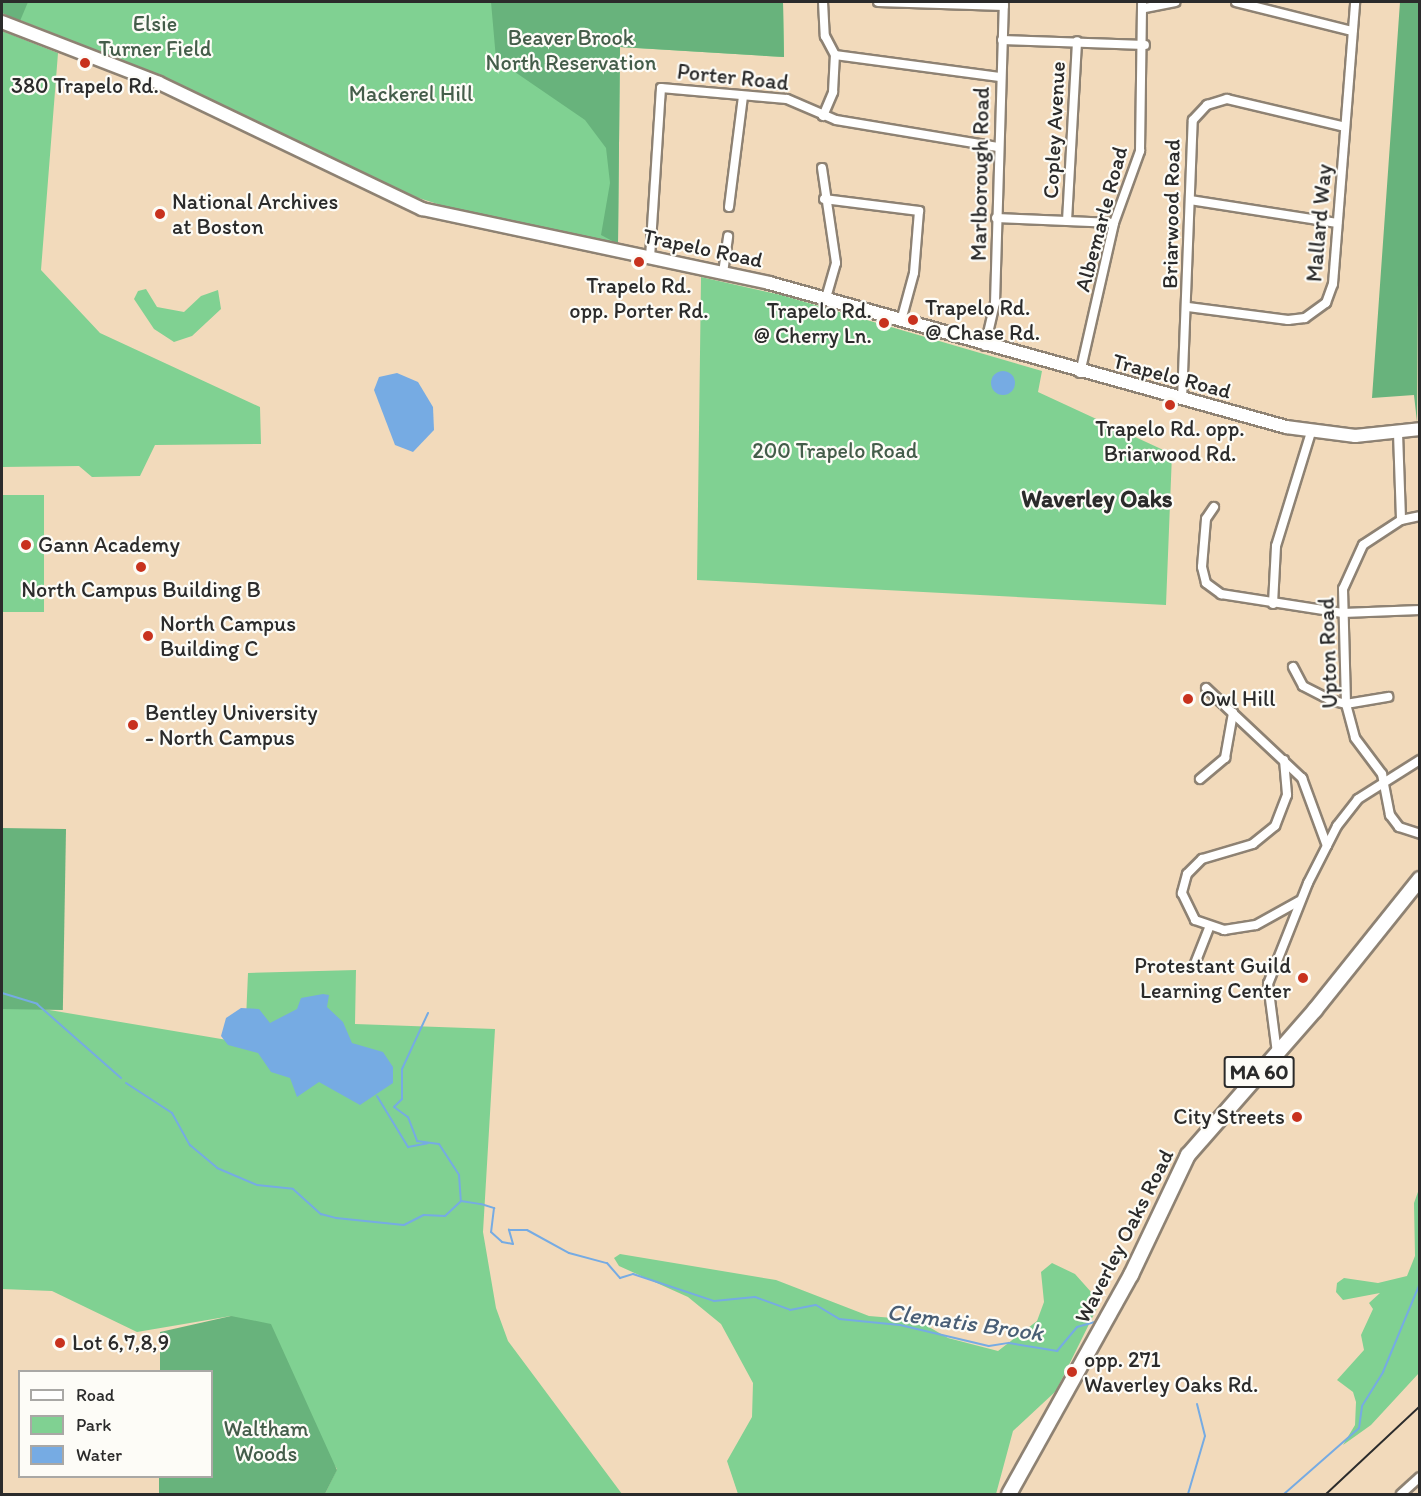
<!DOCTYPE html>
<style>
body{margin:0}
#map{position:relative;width:1421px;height:1496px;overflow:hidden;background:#f2dabb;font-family:Itim,sans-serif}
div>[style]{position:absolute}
.green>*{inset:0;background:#80d192;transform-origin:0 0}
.forest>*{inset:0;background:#68b37c;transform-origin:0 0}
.water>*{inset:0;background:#76abe3}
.round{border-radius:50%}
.stream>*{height:2px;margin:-1px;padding:0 1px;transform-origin:1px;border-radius:1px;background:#76abe3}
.roads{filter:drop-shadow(2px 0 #8e8273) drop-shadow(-2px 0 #8e8273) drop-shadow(0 2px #8e8273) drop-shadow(0 -2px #8e8273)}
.street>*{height:8px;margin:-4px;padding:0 4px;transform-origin:4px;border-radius:4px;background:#fff}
.secondary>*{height:12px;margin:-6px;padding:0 6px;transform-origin:6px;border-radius:6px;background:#fff}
.primary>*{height:14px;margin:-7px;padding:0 7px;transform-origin:7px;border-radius:7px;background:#fff}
.rail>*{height:2px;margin:-1px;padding:0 1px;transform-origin:1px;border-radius:1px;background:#2b2b2b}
.dots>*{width:16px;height:16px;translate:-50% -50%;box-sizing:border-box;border:3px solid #fdfcf7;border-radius:50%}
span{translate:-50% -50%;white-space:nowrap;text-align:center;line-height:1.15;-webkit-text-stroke:4.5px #fdfcf7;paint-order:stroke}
.shield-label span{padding:2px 4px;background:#fdfcf7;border:2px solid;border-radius:4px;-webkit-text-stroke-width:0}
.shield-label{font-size:21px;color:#2b2b2b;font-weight:700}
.park-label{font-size:22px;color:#445d4a}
.street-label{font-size:22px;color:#2b2b2b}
.poi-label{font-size:22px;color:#2b2b2b}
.left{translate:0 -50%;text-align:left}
.right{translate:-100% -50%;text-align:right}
.neighbourhood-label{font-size:24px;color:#2b2b2b;font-weight:700}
.water-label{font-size:24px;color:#495e75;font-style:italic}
.frame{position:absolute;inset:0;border:3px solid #2b2b2b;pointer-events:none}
.legend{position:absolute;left:18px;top:1370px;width:195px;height:108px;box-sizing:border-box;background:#fdfcf7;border:2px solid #a9a8a5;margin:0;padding:8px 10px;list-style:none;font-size:18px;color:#2b2b2b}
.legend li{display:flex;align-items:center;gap:12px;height:30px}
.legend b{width:30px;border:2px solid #a9a8a5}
</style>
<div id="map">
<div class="green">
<div style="clip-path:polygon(2px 2px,783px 2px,784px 57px,620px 47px,618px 244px,456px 210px,397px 191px,172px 81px,2px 13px)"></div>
<div style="clip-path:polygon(2px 31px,58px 53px,41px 270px,100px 333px,260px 407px,261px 444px,155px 445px,140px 476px,92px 477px,79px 466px,2px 467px)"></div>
<div style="clip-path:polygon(701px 277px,781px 295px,1042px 371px,1038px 392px,1172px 454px,1166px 605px,697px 580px)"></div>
<div style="clip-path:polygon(146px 289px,157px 307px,184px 312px,201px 296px,218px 290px,221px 309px,192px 336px,174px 342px,154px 329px,134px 299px,138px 291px)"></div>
<div style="left:2px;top:495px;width:42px;height:117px"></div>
<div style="clip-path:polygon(356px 970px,355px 1024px,495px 1029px,483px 1232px,496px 1308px,508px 1341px,622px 1494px,325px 1494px,337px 1469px,231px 1316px,137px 1332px,52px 1291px,2px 1289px,2px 1002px,245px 1043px,248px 973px)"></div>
<div style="clip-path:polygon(1419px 1189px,1419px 1373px,1371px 1425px,1343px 1445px,1355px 1425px,1356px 1402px,1353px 1392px,1337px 1380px,1364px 1350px,1361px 1335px,1373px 1309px,1369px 1303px,1380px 1293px,1343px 1300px,1336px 1292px,1337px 1283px,1344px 1278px,1378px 1283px,1407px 1276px,1415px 1256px,1414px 1203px)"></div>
<div style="clip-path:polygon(620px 1254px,776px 1280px,869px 1316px,917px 1320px,948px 1338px,998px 1351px,1037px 1321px,1044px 1302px,1041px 1272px,1052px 1263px,1075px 1274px,1100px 1302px,1056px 1391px,1013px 1431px,996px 1494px,738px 1494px,727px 1461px,752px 1417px,753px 1383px,721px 1324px,688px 1297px,619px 1266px,614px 1258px)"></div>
</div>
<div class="forest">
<div style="clip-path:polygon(2px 2px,28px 2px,20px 21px,2px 13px)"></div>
<div style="clip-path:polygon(491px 2px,783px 2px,784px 57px,620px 47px,618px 244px,601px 235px,610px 183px,606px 148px,585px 120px,496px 59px)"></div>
<div style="clip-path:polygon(1400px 2px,1420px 2px,1417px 422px,1414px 395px,1372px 398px)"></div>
<div style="left:66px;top:829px;width:181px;height:64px;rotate:91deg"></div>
<div style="clip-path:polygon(231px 1316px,271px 1324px,337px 1470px,325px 1494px,159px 1494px,159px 1477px,212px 1476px,212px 1372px,160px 1371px,160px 1332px)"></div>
</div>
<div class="water">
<div class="round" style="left:991px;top:371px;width:24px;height:24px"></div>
<div style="clip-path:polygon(397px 373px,418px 382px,433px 407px,434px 430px,413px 452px,395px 445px,374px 390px,379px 377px)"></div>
<div style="clip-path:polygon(323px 994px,329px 995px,327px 1007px,343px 1022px,352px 1043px,383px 1052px,393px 1067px,393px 1083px,360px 1105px,319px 1082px,297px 1097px,290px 1078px,271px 1072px,258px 1053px,228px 1045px,221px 1036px,226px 1018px,241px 1008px,259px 1009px,270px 1023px,297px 1009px,301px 998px)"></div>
</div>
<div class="stream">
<div style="left:2px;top:993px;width:37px;rotate:17deg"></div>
<div style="left:37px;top:1004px;width:112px;rotate:41.4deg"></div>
<div style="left:428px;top:1013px;width:62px;rotate:114.9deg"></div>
<div style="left:402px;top:1069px;width:30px;rotate:90deg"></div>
<div style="left:402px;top:1099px;width:11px;rotate:135deg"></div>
<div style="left:394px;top:1107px;width:17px;rotate:36deg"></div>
<div style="left:408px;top:1117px;width:26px;rotate:69deg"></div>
<div style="left:417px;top:1141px;width:22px;rotate:8deg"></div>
<div style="left:439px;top:1144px;width:37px;rotate:57deg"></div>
<div style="left:459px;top:1175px;width:26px;rotate:86deg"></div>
<div style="left:126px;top:1083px;width:55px;rotate:33.1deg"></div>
<div style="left:172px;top:1113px;width:37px;rotate:61deg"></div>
<div style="left:190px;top:1145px;width:35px;rotate:40deg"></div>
<div style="left:217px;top:1168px;width:43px;rotate:23deg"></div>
<div style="left:257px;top:1185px;width:36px;rotate:6deg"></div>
<div style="left:293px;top:1189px;width:38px;rotate:42deg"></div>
<div style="left:321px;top:1214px;width:16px;rotate:15deg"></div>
<div style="left:336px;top:1218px;width:68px;rotate:5.9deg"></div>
<div style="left:404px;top:1225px;width:22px;rotate:-27deg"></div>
<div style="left:424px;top:1215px;width:21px;rotate:3deg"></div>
<div style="left:445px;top:1216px;width:22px;rotate:-43deg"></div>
<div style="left:461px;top:1201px;width:20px;rotate:9deg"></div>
<div style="left:481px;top:1204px;width:14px;rotate:17deg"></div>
<div style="left:494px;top:1208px;width:24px;rotate:97deg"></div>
<div style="left:491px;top:1232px;width:15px;rotate:42deg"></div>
<div style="left:502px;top:1242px;width:11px;rotate:10deg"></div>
<div style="left:513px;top:1244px;width:15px;rotate:-106deg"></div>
<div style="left:509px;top:1230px;width:18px"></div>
<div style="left:527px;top:1230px;width:48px;rotate:28.7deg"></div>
<div style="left:569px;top:1253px;width:39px;rotate:15deg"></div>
<div style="left:607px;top:1263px;width:20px;rotate:49deg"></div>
<div style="left:620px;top:1278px;width:14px;rotate:-17deg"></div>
<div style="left:633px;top:1274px;width:85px;rotate:18.4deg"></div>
<div style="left:714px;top:1301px;width:41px;rotate:-5.6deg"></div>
<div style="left:755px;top:1297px;width:37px;rotate:20deg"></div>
<div style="left:790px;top:1310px;width:26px;rotate:-11deg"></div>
<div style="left:816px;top:1305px;width:27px;rotate:31deg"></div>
<div style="left:839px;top:1319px;width:61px;rotate:5.6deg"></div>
<div style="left:900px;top:1325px;width:91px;rotate:13.3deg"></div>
<div style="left:989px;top:1346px;width:20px;rotate:-9deg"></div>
<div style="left:1009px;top:1343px;width:49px;rotate:9.5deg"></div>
<div style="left:1057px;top:1351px;width:31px;rotate:-50deg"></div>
<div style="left:1077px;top:1327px;width:22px;rotate:-16deg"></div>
<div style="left:377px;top:1096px;width:60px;rotate:58.7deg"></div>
<div style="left:408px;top:1147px;width:20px;rotate:-11deg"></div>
<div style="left:1188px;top:1494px;width:60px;rotate:-73.7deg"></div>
<div style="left:1205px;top:1436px;width:33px;rotate:-104deg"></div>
<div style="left:1284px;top:1494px;width:100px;rotate:-41.3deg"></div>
<div style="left:1359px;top:1428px;width:22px;rotate:-82deg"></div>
<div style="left:1362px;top:1406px;width:40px;rotate:-58deg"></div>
<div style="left:1383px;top:1372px;width:96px;rotate:-67.4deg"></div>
</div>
<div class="roads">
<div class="street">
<div style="left:823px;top:2px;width:34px;rotate:87deg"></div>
<div style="left:825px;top:36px;width:21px;rotate:62deg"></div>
<div style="left:878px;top:2px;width:126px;rotate:1.8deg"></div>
<div style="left:1236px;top:2px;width:120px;rotate:14deg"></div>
<div style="left:1145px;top:8px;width:31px;rotate:-11deg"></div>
<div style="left:1002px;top:40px;width:143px;rotate:2deg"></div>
<div style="left:835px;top:55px;width:166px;rotate:7.6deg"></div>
<div style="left:823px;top:116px;width:26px;rotate:-67deg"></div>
<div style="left:833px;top:92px;width:37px;rotate:-87deg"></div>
<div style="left:822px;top:168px;width:96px;rotate:81.6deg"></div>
<div style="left:836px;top:263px;width:37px;rotate:106deg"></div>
<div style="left:824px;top:199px;width:96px;rotate:7.2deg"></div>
<div style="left:919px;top:211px;width:62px;rotate:94.6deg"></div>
<div style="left:914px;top:273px;width:50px;rotate:105.2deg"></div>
<div style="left:1190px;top:200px;width:149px;rotate:8.9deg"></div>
<div style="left:729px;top:207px;width:112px;rotate:-82.8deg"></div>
<div style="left:996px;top:218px;width:118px;rotate:2.4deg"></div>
<div style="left:1067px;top:221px;width:180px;rotate:-86.8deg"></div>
<div style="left:650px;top:258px;width:170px;rotate:-86.3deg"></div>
<div style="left:661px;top:88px;width:126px;rotate:5deg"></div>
<div style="left:787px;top:99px;width:53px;rotate:23.2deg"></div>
<div style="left:836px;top:120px;width:164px;rotate:9.5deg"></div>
<div style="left:723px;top:273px;width:37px;rotate:-82deg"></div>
<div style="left:1188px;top:307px;width:101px;rotate:7.4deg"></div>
<div style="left:1288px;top:320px;width:17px;rotate:-7deg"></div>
<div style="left:1305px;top:318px;width:26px;rotate:-36deg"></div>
<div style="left:1326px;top:303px;width:20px;rotate:-70deg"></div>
<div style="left:1333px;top:284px;width:283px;rotate:-85.5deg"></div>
<div style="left:985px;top:346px;width:44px;rotate:-76.9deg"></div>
<div style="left:995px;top:303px;width:301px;rotate:-88.3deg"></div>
<div style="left:1080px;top:373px;width:154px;rotate:-77.2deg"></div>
<div style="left:1114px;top:223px;width:77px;rotate:-70.1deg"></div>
<div style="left:1140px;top:151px;width:149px;rotate:-89.2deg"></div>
<div style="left:1182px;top:400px;width:280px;rotate:-87.8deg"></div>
<div style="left:1193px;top:120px;width:21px;rotate:-47deg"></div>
<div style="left:1207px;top:105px;width:21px;rotate:-17deg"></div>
<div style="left:1227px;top:99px;width:121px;rotate:13.3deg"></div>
<div style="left:1398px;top:433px;width:87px;rotate:88deg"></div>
<div style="left:1401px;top:520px;width:45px;rotate:146.7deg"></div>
<div style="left:1363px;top:545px;width:48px;rotate:114.4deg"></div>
<div style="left:1343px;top:589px;width:115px;rotate:88.5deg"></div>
<div style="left:1346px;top:704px;width:35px;rotate:75deg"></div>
<div style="left:1355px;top:738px;width:45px;rotate:53.1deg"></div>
<div style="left:1382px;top:774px;width:42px;rotate:79deg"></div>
<div style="left:1390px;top:815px;width:15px;rotate:53deg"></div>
<div style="left:1399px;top:827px;width:22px;rotate:18deg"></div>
<div style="left:1214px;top:507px;width:14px;rotate:124deg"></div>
<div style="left:1206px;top:519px;width:48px;rotate:94.8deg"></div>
<div style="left:1202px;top:567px;width:16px;rotate:76deg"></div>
<div style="left:1206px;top:583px;width:19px;rotate:36deg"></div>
<div style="left:1221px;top:594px;width:123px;rotate:8.9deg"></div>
<div style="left:1343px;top:613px;width:77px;rotate:-2.2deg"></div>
<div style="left:1401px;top:520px;width:19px;rotate:-12deg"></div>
<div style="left:1273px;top:604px;width:58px;rotate:-87deg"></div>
<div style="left:1276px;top:546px;width:119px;rotate:-72.9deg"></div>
<div style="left:1293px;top:667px;width:21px;rotate:62deg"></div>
<div style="left:1303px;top:686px;width:30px;rotate:27deg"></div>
<div style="left:1330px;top:700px;width:16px;rotate:14deg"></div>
<div style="left:1346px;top:704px;width:43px;rotate:-9.5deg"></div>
<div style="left:1206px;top:688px;width:132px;rotate:43.2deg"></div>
<div style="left:1302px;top:778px;width:72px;rotate:69.8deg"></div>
<div style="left:1284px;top:760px;width:35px;rotate:85deg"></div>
<div style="left:1287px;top:795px;width:33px;rotate:111deg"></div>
<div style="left:1275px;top:826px;width:28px;rotate:141deg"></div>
<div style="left:1253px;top:844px;width:53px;rotate:163.6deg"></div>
<div style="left:1202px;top:859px;width:21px;rotate:135deg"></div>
<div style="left:1187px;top:874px;width:20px;rotate:105deg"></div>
<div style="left:1182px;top:893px;width:30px;rotate:64deg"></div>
<div style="left:1195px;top:920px;width:31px;rotate:19deg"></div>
<div style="left:1224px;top:930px;width:32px;rotate:-9deg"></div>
<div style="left:1256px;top:925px;width:51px;rotate:-29.1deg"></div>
<div style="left:1200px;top:779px;width:33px;rotate:-40deg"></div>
<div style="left:1225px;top:758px;width:46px;rotate:-79.9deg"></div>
<div style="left:1194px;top:966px;width:41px;rotate:-68.5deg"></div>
<div style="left:1277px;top:1053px;width:70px;rotate:-97.4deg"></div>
<div style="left:1268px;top:984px;width:109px;rotate:-68.4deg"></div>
<div style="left:1308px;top:883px;width:64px;rotate:-63deg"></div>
<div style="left:1337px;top:826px;width:34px;rotate:-52deg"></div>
<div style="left:1358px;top:799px;width:73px;rotate:-32.2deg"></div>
<div style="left:1401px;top:1494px;width:25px;rotate:-42deg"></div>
</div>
<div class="secondary">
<div style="left:2px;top:22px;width:168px;rotate:21.2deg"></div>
<div style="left:159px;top:83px;width:292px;rotate:25.6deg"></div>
<div style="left:422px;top:209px;width:355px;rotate:12deg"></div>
<div style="left:769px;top:283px;width:537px;rotate:15.56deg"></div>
<div style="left:1286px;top:427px;width:70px;rotate:7.4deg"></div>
<div style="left:1355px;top:436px;width:65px;rotate:-6.1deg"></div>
</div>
<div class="primary">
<div style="left:1009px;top:1494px;width:251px;rotate:-60.9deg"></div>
<div style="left:1131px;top:1275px;width:133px;rotate:-64.6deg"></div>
<div style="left:1188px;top:1155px;width:193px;rotate:-48.8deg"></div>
<div style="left:1315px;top:1010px;width:168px;rotate:-51.3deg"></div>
</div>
</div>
<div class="rail">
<div style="left:1326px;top:1494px;width:129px;rotate:-43.1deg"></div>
</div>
<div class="dots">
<div style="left:85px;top:63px;background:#c8321e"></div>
<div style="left:160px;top:214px;background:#c8321e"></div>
<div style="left:639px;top:262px;background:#c8321e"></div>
<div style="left:913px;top:320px;background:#c8321e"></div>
<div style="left:884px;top:323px;background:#c8321e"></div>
<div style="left:1170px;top:405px;background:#c8321e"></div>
<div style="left:26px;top:545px;background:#c8321e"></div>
<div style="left:141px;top:567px;background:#c8321e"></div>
<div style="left:148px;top:636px;background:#c8321e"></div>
<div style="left:1188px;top:699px;background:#c8321e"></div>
<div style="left:133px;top:725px;background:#c8321e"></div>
<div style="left:1303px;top:978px;background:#c8321e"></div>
<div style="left:1297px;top:1117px;background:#c8321e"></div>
<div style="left:60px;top:1343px;background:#c8321e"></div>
<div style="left:1072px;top:1372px;background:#c8321e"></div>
</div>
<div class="shield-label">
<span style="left:1259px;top:1072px">MA 60</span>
</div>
<div class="park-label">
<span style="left:155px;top:36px">Elsie<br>Turner Field</span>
<span style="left:571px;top:50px">Beaver Brook<br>North Reservation</span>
<span style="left:411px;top:94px">Mackerel Hill</span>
<span style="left:835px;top:451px">200 Trapelo Road</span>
<span style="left:266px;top:1441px">Waltham<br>Woods</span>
</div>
<div class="street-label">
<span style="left:733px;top:77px;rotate:6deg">Porter Road</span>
<span style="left:1054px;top:130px;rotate:-87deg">Copley Avenue</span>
<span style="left:980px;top:174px;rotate:-89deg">Marlborough Road</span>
<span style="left:1171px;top:214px;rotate:-89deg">Briarwood Road</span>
<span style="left:1101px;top:219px;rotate:-75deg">Albemarle Road</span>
<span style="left:1319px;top:223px;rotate:-85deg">Mallard Way</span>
<span style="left:703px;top:248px;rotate:12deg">Trapelo Road</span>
<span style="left:1172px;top:376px;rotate:15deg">Trapelo Road</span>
<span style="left:1328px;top:653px;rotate:-92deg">Upton Road</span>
<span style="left:1124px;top:1236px;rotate:-63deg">Waverley Oaks Road</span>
</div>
<div class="poi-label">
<span style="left:85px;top:86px">380 Trapelo Rd.</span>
<span class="left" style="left:172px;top:214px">National Archives<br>at Boston</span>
<span style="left:639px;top:298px">Trapelo Rd.<br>opp. Porter Rd.</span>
<span class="left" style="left:925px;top:320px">Trapelo Rd.<br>@ Chase Rd.</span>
<span class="right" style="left:872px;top:323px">Trapelo Rd.<br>@ Cherry Ln.</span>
<span style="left:1170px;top:441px">Trapelo Rd. opp.<br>Briarwood Rd.</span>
<span class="left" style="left:38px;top:545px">Gann Academy</span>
<span style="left:141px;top:590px">North Campus Building B</span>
<span class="left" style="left:160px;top:636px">North Campus<br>Building C</span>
<span class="left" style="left:1200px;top:699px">Owl Hill</span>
<span class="left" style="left:145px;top:725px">Bentley University<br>- North Campus</span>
<span class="right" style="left:1291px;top:978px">Protestant Guild<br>Learning Center</span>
<span class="right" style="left:1285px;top:1117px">City Streets</span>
<span class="left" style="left:72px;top:1343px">Lot 6,7,8,9</span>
<span class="left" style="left:1084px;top:1372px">opp. 271<br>Waverley Oaks Rd.</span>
</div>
<div class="neighbourhood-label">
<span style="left:1097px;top:499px">Waverley Oaks</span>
</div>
<div class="water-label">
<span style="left:965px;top:1322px;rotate:8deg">Clematis Brook</span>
</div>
<div class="frame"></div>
<ul class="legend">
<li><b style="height:8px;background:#fff"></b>Road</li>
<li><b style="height:16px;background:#80d192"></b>Park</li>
<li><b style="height:16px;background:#76abe3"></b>Water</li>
</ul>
</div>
